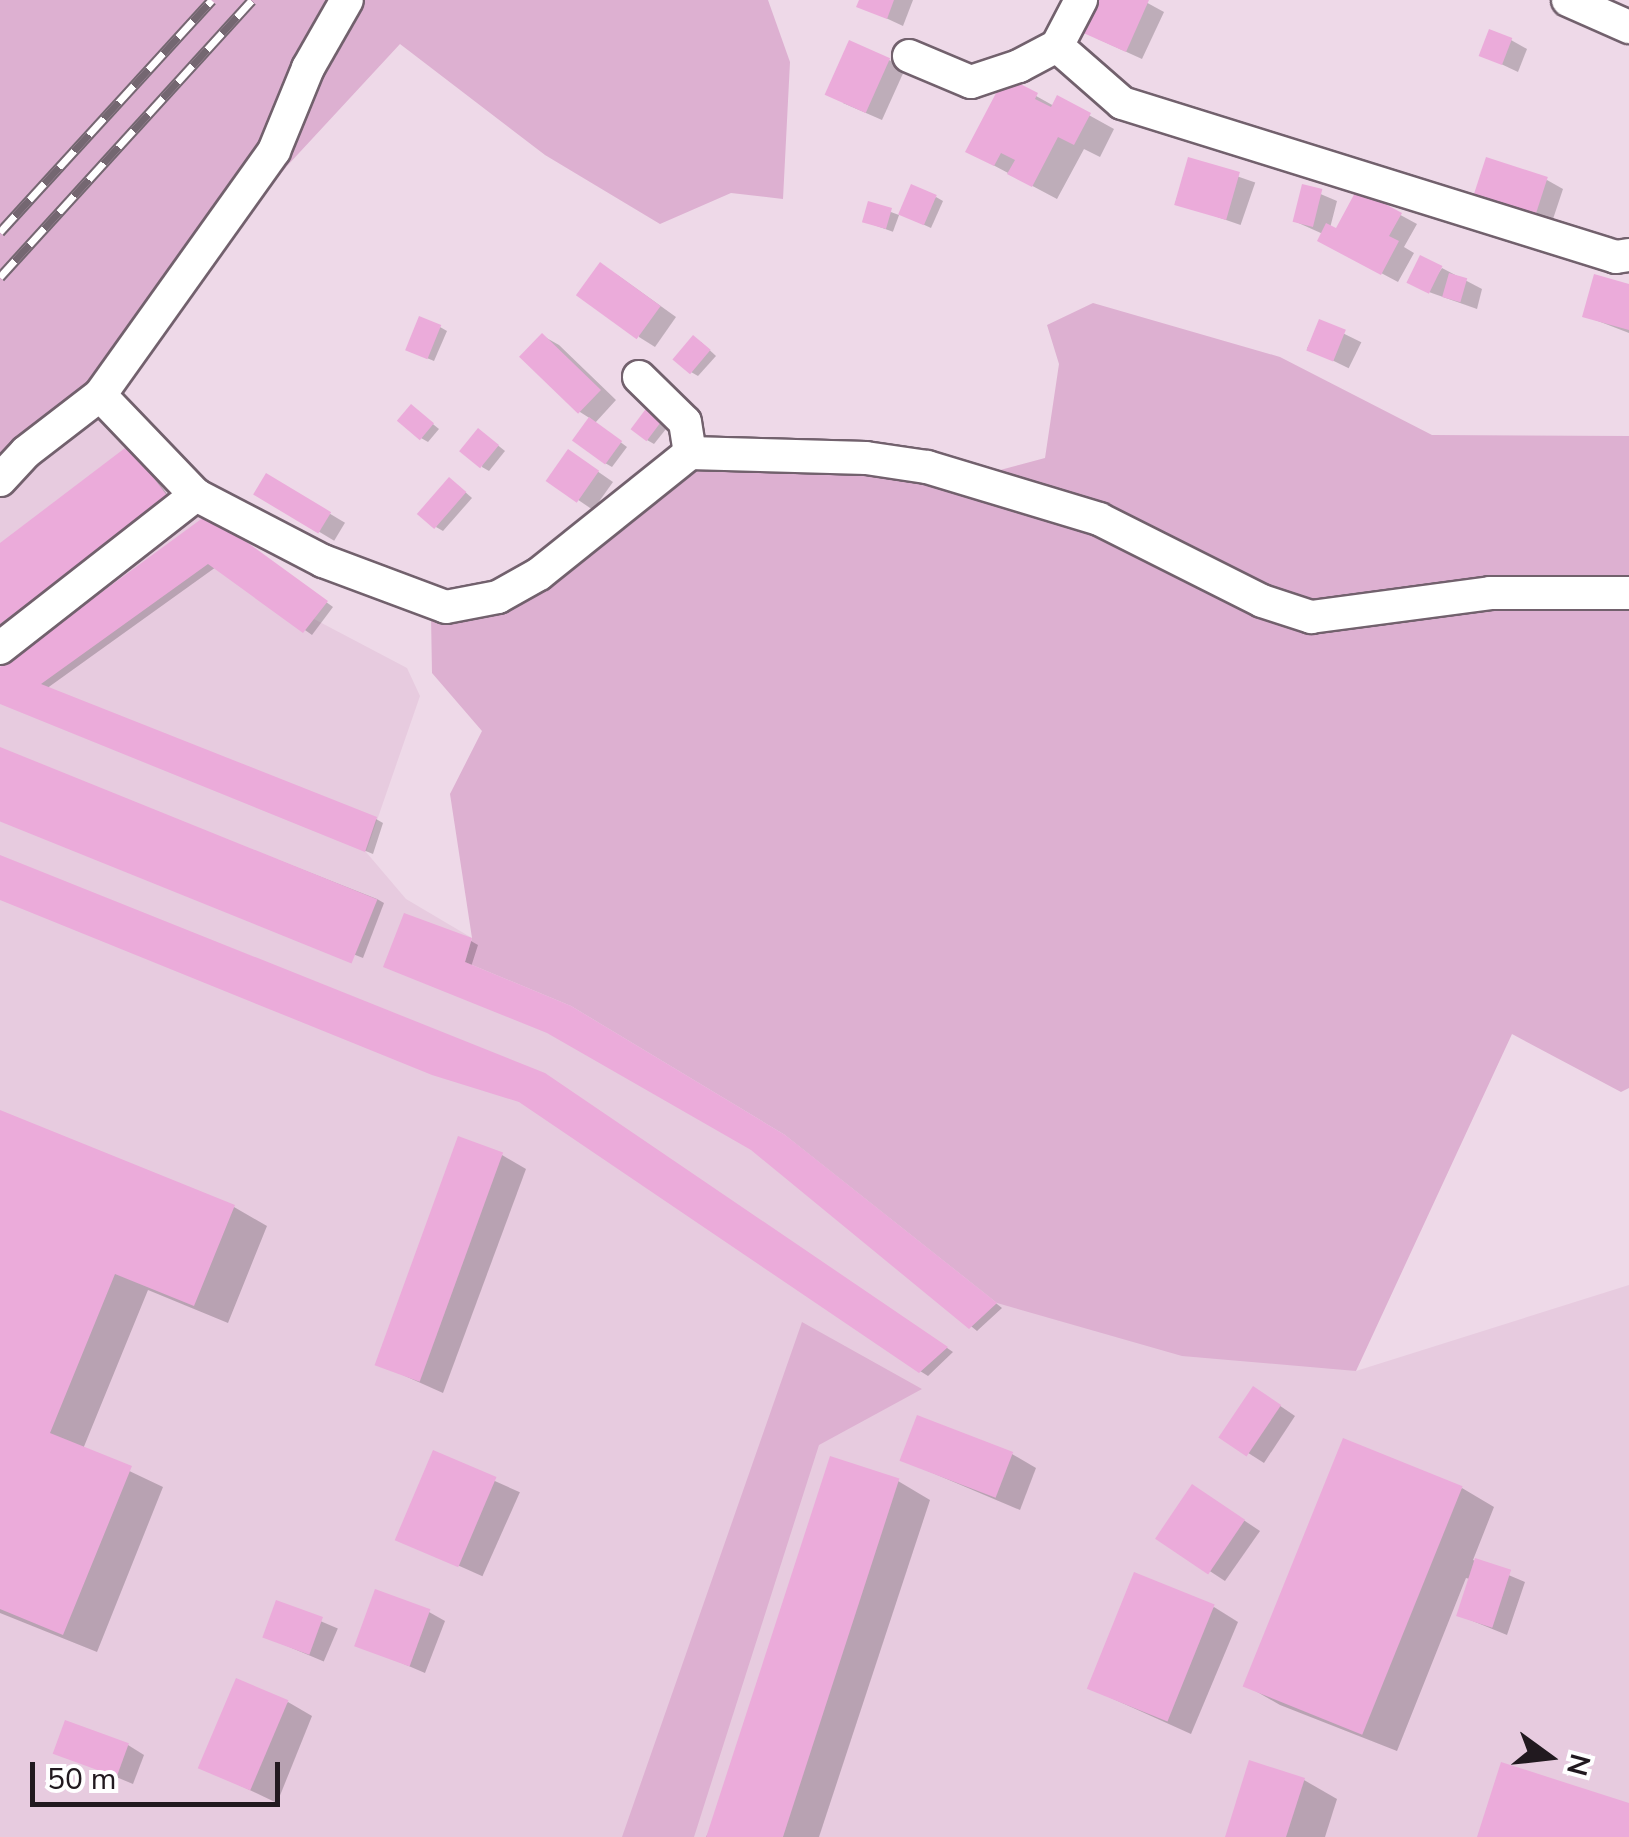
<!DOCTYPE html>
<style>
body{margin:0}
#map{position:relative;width:1629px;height:1837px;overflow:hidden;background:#eed9e8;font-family:"Nunito Sans",sans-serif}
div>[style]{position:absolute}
.built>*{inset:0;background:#e7cbdf}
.green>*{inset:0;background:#ddb0d1}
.shadow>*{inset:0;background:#0003;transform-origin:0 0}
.building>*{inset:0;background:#ebabda;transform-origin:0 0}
.roads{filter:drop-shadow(2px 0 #72616d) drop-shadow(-2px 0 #72616d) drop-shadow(0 2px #72616d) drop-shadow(0 -2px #72616d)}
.minor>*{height:32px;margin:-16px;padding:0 16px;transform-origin:16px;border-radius:16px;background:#fff}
.rail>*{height:11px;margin-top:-5.5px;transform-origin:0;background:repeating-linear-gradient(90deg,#fff 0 22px,#746771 0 44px);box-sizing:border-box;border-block:2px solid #746771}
span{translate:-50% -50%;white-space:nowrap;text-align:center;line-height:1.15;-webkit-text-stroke:8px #fff;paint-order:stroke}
.north{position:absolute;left:1499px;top:1707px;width:100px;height:100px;-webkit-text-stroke:8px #fff;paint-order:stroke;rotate:105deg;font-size:28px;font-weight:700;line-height:40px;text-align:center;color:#21191f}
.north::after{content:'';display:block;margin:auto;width:35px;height:45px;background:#21191f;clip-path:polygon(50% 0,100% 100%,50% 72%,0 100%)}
.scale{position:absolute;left:30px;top:1762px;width:250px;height:45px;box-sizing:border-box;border:5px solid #21191f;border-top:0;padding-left:12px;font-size:30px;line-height:35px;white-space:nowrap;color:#21191f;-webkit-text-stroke:8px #fff;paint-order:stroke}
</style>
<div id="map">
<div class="built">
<div style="clip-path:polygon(108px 400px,314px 619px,407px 668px,420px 696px,366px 852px,406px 899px,472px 938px,465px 962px,571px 1006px,785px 1135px,1356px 1371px,1629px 1285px,1629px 1837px,0 1837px,0 479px)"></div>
</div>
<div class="green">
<div style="clip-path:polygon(0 0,768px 0,790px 62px,783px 199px,731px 193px,660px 224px,545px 155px,400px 44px,287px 166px,166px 318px,0 479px)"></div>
<div style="clip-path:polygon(1093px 303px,1280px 357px,1432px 435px,1629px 436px,1629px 1088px,1621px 1092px,1512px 1034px,1356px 1371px,1182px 1356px,997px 1303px,785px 1135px,571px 1006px,465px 962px,472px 938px,450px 794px,482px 731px,432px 673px,431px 616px,450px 620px,693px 465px,989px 473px,1045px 458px,1059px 364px,1047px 325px)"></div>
<div style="clip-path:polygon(802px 1322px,922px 1389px,819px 1445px,694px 1837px,622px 1837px)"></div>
</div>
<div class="shadow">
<div style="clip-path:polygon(862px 0,913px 0,903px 26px,860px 6px)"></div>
<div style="clip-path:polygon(1142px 0,1164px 12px,1142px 59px,1098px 39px)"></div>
<div style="clip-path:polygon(1511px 40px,1527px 49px,1518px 72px,1482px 55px)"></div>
<div style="clip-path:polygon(889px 60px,905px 69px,882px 120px,843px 103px)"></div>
<div style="clip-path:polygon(1006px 79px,1054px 106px,1058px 98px,1114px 129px,1100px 157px,1084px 149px,1057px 199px,993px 165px)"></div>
<div style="left:1190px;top:160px;width:69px;height:45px;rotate:19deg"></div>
<div style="clip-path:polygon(1547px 180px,1563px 189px,1552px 222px,1493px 204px)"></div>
<div style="clip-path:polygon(1304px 187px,1337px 201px,1330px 228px,1337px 231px,1358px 192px,1417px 224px,1404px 247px,1414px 253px,1398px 282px,1336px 249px,1323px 234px,1294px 221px)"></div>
<div style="clip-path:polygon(936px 197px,943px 201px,931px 228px,907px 217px)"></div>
<div style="left:869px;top:204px;width:32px;height:18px;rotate:20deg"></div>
<div style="clip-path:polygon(1442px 268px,1482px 289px,1477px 309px,1426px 291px)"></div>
<div style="clip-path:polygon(616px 274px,676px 317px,655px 347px,639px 337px)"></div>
<div style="clip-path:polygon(1629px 287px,1629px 333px,1585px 316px)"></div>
<div style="left:1320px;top:322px;width:46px;height:29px;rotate:26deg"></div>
<div style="clip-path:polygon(440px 327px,447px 331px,434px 361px,415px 353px)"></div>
<div style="clip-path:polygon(543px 336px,559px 345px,616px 400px,595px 423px,627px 447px,612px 467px,605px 463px,591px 419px,580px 412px)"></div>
<div style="clip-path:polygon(701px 342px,716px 356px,698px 376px,691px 372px)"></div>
<div style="clip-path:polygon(418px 412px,439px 429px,428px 442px,421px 438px)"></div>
<div style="clip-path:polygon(656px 413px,670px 424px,654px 444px,647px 440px)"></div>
<div style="clip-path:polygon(485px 435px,505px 451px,489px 471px,482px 467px)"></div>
<div style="clip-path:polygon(136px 452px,173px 502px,0 633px,0 546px)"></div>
<div style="clip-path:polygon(584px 462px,613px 482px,593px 510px,549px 480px)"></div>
<div style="left:267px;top:476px;width:91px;height:21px;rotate:31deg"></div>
<div style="clip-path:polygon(456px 484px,472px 498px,443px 531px,436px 527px)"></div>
<div style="clip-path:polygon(216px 522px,333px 607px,312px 635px,216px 567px,46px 689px,376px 819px,383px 823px,373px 854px,0 703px,0 670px)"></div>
<div style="clip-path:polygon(0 750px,377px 899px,384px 903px,363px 958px,0 815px)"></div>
<div style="clip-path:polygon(0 858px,553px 1080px,953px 1352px,928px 1376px,920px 1371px,526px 1104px,0 899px)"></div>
<div style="clip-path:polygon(471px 941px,478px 945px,471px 967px,793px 1142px,1002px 1308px,977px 1331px,752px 1148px,558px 1036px,393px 970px)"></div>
<div style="clip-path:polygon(0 1112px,234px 1207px,267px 1226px,228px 1323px,148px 1290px,83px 1449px,163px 1487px,97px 1652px,0 1613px)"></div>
<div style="clip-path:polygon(502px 1155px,526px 1169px,443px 1393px,376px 1363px)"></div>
<div style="clip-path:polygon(1270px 1399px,1295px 1416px,1264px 1463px,1223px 1437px)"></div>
<div style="left:434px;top:1454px;width:94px;height:92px;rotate:24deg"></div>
<div style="clip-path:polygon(1012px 1454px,1036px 1468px,1020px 1510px,902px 1460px)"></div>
<div style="clip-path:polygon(898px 1481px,930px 1500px,819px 1837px,706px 1837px)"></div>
<div style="clip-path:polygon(1462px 1488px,1494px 1507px,1473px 1560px,1525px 1582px,1507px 1635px,1458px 1615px,1470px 1579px,1466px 1578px,1397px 1751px,1280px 1705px,1247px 1686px)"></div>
<div style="clip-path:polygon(1209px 1497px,1260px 1531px,1225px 1581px,1159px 1538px)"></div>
<div style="left:278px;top:1603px;width:65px;height:36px;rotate:23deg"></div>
<div style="clip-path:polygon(1214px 1607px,1238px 1622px,1191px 1734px,1089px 1688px)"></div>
<div style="clip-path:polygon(429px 1612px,445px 1621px,425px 1673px,357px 1644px)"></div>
<div style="clip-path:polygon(288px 1702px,312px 1716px,277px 1803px,203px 1768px)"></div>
<div style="clip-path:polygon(128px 1745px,144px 1755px,133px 1784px,56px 1752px)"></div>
<div style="clip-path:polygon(1251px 1763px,1304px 1780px,1337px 1799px,1325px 1837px,1227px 1837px)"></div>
</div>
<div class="building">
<div style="clip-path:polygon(859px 0,894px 0,887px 19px,856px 7px)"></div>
<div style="clip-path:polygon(1093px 0,1149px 0,1126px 52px,1079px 31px)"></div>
<div style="left:1489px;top:29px;width:25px;height:29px;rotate:21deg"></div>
<div style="left:849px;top:40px;width:45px;height:60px;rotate:24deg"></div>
<div style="clip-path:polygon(1005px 76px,1038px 93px,1035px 99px,1051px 107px,1057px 95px,1091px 113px,1074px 145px,1058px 137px,1032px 187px,1007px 174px,1015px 160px,1001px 153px,994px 166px,965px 152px)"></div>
<div style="left:1188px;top:157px;width:54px;height:50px;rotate:16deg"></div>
<div style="left:1486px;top:157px;width:65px;height:41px;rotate:18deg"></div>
<div style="left:911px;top:184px;width:28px;height:33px;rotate:23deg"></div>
<div style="left:1302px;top:184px;width:21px;height:39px;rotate:14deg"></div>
<div style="clip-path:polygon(1357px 189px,1402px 213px,1389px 236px,1399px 241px,1381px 275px,1317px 241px,1326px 223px,1336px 228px)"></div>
<div style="left:868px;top:201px;width:25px;height:22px;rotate:16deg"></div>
<div style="left:1420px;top:255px;width:25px;height:31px;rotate:26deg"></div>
<div style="left:600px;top:262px;width:75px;height:41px;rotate:36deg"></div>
<div style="left:1449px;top:273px;width:19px;height:25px;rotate:16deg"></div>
<div style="clip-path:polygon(1594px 274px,1629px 284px,1629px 330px,1582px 317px)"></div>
<div style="left:419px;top:316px;width:24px;height:37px;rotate:22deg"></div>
<div style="left:1319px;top:319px;width:29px;height:34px;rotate:22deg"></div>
<div style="left:542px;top:333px;width:82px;height:33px;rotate:44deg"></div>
<div style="left:693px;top:335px;width:23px;height:32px;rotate:40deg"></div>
<div style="left:411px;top:404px;width:30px;height:22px;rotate:40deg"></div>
<div style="left:648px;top:406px;width:20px;height:29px;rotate:37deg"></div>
<div style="left:589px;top:417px;width:41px;height:29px;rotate:36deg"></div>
<div style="left:478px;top:428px;width:27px;height:30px;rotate:39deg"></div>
<div style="clip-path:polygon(129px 445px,168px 497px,0 624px,0 543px)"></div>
<div style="left:568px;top:449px;width:38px;height:39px;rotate:35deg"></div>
<div style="left:266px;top:473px;width:76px;height:25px;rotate:31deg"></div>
<div style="left:449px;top:477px;width:23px;height:49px;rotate:41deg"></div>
<div style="clip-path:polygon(208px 514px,328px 601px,303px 633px,208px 564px,41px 684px,377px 817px,365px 852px,0 704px,0 667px)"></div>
<div style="left:0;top:747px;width:407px;height:69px;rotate:22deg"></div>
<div style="clip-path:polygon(0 855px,545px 1073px,948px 1347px,919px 1373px,519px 1102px,432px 1075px,0 900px)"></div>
<div style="clip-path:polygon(404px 913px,472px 938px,465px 962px,571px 1006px,785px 1135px,997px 1303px,969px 1329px,751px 1150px,547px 1033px,383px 967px)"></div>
<div style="clip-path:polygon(0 1110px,235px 1205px,194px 1306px,115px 1274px,50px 1433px,132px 1466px,63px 1635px,0 1609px)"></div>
<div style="left:458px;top:1136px;width:48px;height:244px;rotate:20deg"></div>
<div style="left:1253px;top:1386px;width:34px;height:62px;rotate:34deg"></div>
<div style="left:917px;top:1415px;width:103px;height:49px;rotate:21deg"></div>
<div style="left:1343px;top:1438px;width:129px;height:268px;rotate:22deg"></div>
<div style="left:433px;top:1450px;width:69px;height:98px;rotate:23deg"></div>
<div style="left:830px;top:1456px;width:73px;height:402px;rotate:18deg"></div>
<div style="left:1192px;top:1484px;width:64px;height:66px;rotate:34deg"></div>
<div style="left:1475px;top:1558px;width:38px;height:61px;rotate:18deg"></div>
<div style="left:1134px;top:1572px;width:87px;height:126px;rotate:22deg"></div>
<div style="left:375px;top:1589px;width:59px;height:61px;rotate:20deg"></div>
<div style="left:276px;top:1600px;width:50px;height:40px;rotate:20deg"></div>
<div style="left:236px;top:1678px;width:57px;height:98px;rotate:23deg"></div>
<div style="left:65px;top:1720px;width:68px;height:36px;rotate:20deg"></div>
<div style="clip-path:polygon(1249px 1760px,1305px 1778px,1286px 1837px,1225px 1837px)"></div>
<div style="clip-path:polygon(1501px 1762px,1629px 1803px,1629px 1837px,1477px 1837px)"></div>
</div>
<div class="roads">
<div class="minor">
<div style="left:1568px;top:0;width:67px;rotate:23.9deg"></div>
<div style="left:1057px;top:46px;width:86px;rotate:41.2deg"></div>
<div style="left:1122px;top:103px;width:517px;rotate:17.31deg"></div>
<div style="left:1616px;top:257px;width:13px;rotate:-9deg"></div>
<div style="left:909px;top:56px;width:67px;rotate:22.8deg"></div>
<div style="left:971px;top:82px;width:51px;rotate:-18.4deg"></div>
<div style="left:1019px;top:66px;width:43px;rotate:-27.8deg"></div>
<div style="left:1057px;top:46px;width:52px;rotate:-62.4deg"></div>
<div style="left:639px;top:377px;width:64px;rotate:44.4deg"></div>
<div style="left:685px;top:422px;width:31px;rotate:81deg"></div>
<div style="left:690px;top:453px;width:176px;rotate:1.6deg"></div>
<div style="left:866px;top:458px;width:62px;rotate:8.4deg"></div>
<div style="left:927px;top:467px;width:180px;rotate:16.8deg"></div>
<div style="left:1099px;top:519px;width:182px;rotate:26.7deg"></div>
<div style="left:1262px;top:601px;width:52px;rotate:18.1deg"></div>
<div style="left:1311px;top:617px;width:181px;rotate:-7.6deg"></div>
<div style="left:1490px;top:593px;width:139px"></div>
<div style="left:100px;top:395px;width:139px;rotate:46.2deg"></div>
<div style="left:0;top:480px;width:38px;rotate:-47deg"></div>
<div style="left:26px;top:452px;width:93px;rotate:-37.6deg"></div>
<div style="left:100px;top:395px;width:300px;rotate:-54.5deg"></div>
<div style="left:274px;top:151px;width:90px;rotate:-67.7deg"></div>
<div style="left:308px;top:68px;width:78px;rotate:-60.2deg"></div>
<div style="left:0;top:648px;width:249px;rotate:-38deg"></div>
<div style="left:196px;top:495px;width:143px;rotate:27.5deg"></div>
<div style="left:323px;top:561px;width:131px;rotate:20.5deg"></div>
<div style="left:446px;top:607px;width:53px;rotate:-10.9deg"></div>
<div style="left:498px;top:597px;width:47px;rotate:-29.3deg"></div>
<div style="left:539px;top:574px;width:193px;rotate:-38.7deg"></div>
</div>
</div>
<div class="rail">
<div style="left:0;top:232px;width:314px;rotate:-47.6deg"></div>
<div style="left:0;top:277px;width:374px;rotate:-47.7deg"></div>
</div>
<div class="north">N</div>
<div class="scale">50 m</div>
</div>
